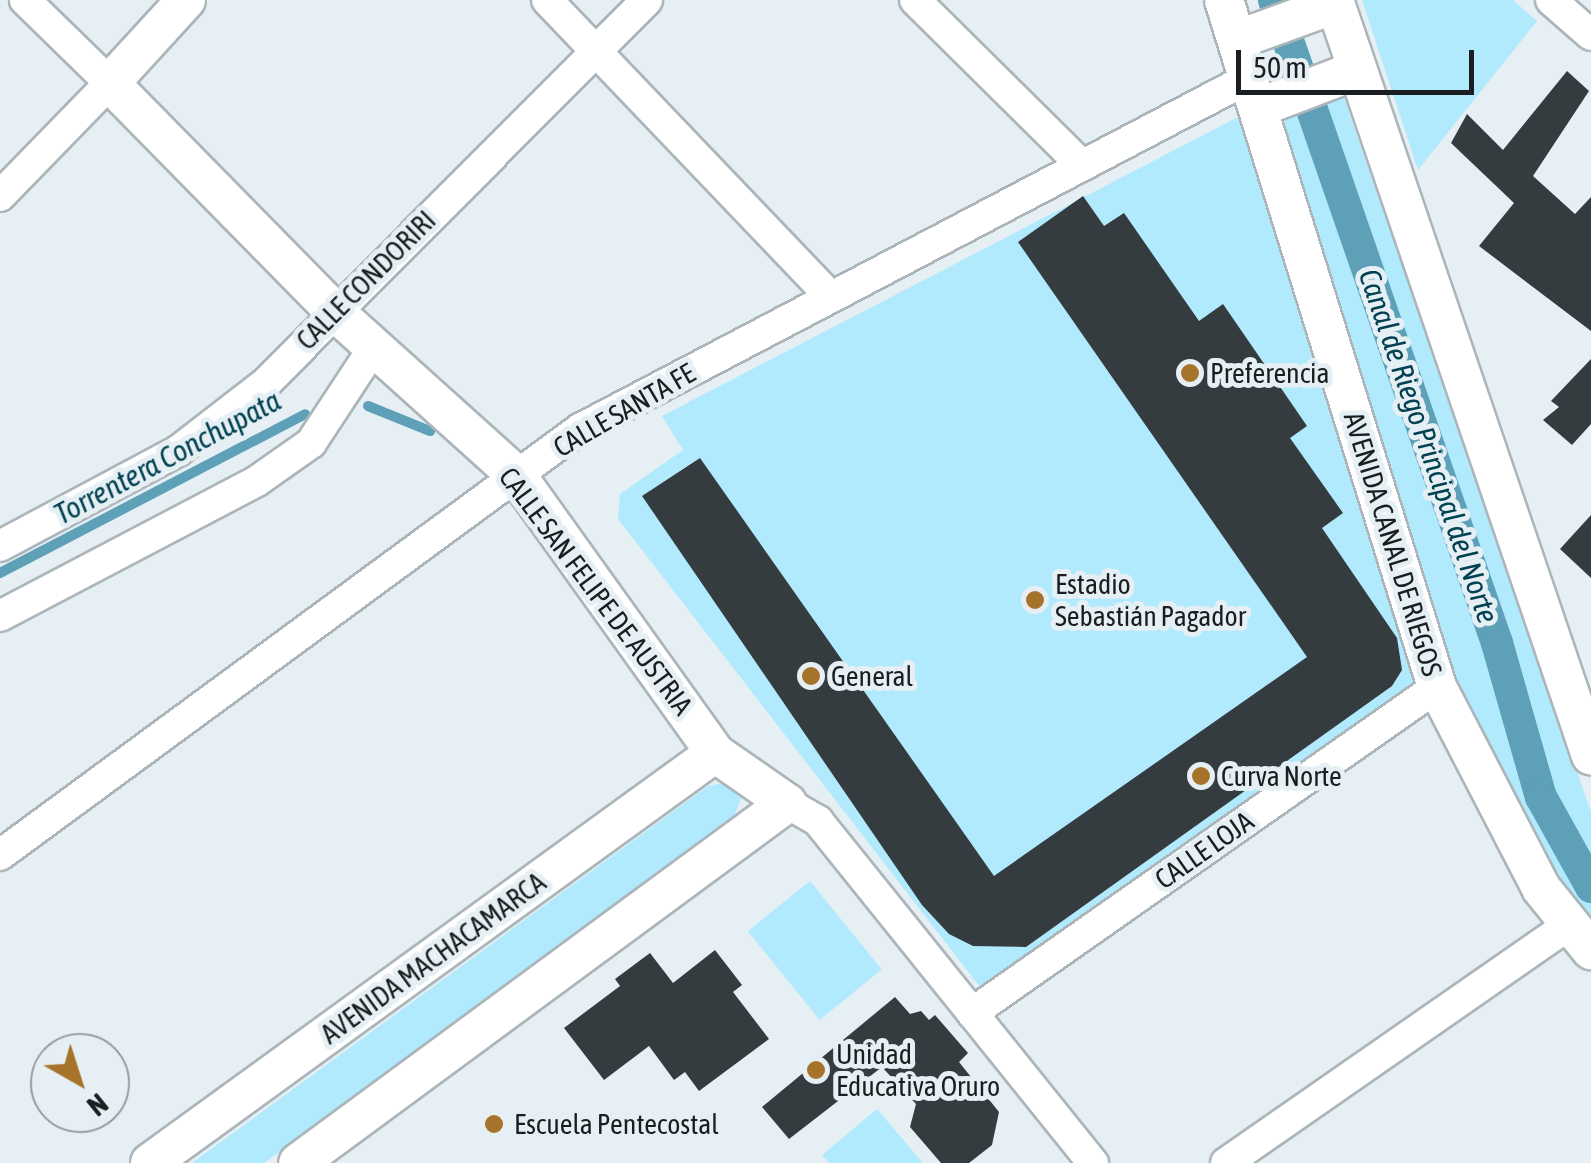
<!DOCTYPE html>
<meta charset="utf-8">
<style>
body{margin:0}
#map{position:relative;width:1591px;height:1163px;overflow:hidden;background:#e6f0f4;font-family:"Asap Condensed",sans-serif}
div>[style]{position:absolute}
.green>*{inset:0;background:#b1e9fd;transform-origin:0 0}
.stream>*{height:10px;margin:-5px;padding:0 5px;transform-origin:5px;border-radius:5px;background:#5da0b7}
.canal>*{height:32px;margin:-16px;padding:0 16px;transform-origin:16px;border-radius:16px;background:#5da0b7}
.building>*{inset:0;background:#343c40}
.roads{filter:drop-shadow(2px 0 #acb6ba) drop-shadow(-2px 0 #acb6ba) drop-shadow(0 2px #acb6ba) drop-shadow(0 -2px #acb6ba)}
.minor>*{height:30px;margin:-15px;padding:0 15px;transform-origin:15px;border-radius:15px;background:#fff}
.tertiary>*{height:38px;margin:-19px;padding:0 19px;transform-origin:19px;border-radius:19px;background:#fff}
.dots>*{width:28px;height:28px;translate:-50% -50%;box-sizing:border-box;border:5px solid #e6f0f4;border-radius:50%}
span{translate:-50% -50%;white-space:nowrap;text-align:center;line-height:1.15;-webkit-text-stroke:10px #e6f0f4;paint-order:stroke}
.street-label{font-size:28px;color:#1b1e20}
.poi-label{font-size:28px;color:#1b1e20}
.left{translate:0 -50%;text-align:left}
.water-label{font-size:30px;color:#014151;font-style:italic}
.north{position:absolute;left:30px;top:1033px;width:100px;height:100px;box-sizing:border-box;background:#e6f0f4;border:2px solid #959c9f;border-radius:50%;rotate:141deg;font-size:28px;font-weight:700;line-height:40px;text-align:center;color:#1b1e20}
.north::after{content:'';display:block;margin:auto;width:35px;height:45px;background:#a6732a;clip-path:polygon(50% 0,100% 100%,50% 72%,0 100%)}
.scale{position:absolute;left:1236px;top:50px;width:238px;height:45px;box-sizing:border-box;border:5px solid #1b1e20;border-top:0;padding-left:12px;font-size:30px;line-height:35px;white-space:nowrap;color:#1b1e20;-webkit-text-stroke:8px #e6f0f4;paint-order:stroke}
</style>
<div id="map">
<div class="green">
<div style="clip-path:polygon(1362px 0,1513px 0,1537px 21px,1418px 170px)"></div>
<div style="clip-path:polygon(1342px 92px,1591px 812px,1591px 931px,1539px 855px,1452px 668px,1280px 117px)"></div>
<div style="clip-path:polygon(1240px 116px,1415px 681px,983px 991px,618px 519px,620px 494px,683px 450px,662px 416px)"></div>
<div style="clip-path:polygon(724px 783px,741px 799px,732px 821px,264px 1163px,192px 1163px,708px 786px)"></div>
<div style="left:810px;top:881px;width:114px;height:80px;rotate:51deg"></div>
<div style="clip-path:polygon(877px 1109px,923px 1163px,829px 1163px,822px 1155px)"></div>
</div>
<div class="stream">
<div style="left:368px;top:406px;width:67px;rotate:22deg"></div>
<div style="left:0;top:573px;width:344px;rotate:-27.5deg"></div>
</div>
<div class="canal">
<div style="left:1274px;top:0;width:681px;rotate:70.87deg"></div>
<div style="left:1497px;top:643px;width:160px;rotate:74.1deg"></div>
<div style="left:1541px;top:797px;width:103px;rotate:60.9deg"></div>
</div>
<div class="building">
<div style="clip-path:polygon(1567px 71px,1589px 91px,1533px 176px,1575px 214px,1591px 197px,1591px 331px,1479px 246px,1514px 203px,1451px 143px,1467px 114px,1503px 150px)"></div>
<div style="clip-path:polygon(1083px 196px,1104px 226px,1124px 213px,1199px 321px,1223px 304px,1307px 426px,1290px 438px,1343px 513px,1322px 528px,1397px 638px,1402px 670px,1392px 686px,1026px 947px,973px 946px,949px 934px,922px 905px,642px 496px,700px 458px,994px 876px,1307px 657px,1018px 242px)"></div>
<div style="clip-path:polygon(1591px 359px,1591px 424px,1572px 445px,1543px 420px,1559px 407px,1551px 401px)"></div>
<div style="clip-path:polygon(1591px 515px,1591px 578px,1560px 549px)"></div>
<div style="clip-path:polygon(715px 950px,742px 985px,733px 992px,769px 1039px,699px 1091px,685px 1072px,674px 1080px,649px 1046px,604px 1080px,564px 1028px,620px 986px,615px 979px,650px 953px,673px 983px)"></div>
<div style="clip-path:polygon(895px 997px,910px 1014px,921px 1011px,929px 1020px,935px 1015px,968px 1053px,959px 1062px,999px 1112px,992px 1145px,969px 1163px,941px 1163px,910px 1127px,916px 1104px,882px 1067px,789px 1139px,762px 1107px)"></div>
</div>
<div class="roads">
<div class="minor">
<div style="left:547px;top:0;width:410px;rotate:46.3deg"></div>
<div style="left:915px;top:0;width:235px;rotate:44.7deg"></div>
<div style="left:1551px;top:0;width:53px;rotate:41.2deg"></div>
<div style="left:0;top:196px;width:158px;rotate:-45.8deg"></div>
<div style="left:110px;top:83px;width:119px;rotate:-135.7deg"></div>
<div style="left:0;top:546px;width:202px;rotate:-28.1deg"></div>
<div style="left:178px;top:451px;width:113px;rotate:-37.8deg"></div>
<div style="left:267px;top:382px;width:539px;rotate:-45.15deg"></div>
<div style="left:0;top:616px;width:290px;rotate:-27.7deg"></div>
<div style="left:257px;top:481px;width:66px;rotate:-35.1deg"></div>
<div style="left:311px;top:443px;width:115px;rotate:-56.7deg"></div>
<div style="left:787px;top:803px;width:36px;rotate:30deg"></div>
<div style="left:818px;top:821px;width:439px;rotate:51.2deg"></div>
<div style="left:0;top:855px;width:720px;rotate:-36.3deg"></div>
<div style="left:580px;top:429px;width:755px;rotate:-27.68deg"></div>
<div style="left:972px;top:1013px;width:568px;rotate:-35.03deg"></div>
<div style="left:1226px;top:1163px;width:415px;rotate:-34.8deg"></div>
</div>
<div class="tertiary">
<div style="left:186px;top:0;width:113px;rotate:132.5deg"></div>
<div style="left:110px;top:83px;width:320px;rotate:45.5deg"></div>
<div style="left:334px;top:311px;width:246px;rotate:42deg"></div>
<div style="left:517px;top:476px;width:340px;rotate:54.4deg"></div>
<div style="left:715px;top:753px;width:88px;rotate:34.8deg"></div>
<div style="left:787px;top:803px;width:607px;rotate:143.64deg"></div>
<div style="left:1224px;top:0;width:719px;rotate:72.77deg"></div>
<div style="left:1437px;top:687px;width:226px;rotate:62.6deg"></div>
<div style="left:1541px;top:888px;width:80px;rotate:51.1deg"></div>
<div style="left:1334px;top:0;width:798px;rotate:71.22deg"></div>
<div style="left:1239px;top:39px;width:102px;rotate:-20deg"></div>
<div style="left:1260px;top:107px;width:102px;rotate:-20.8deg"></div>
<div style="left:150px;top:1163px;width:698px;rotate:-35.97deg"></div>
</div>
</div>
<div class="dots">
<div style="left:1190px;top:373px;background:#a6732a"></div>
<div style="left:1035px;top:600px;background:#a6732a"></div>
<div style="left:811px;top:676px;background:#a6732a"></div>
<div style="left:1201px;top:776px;background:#a6732a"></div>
<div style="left:816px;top:1070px;background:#a6732a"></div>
<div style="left:494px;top:1124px;background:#a6732a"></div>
</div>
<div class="street-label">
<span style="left:366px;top:280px;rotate:-45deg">CALLE CONDORIRI</span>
<span style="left:624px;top:410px;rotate:-30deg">CALLE SANTA FE</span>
<span style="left:1393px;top:544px;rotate:73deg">AVENIDA CANAL DE RIEGOS</span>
<span style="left:596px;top:591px;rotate:53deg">CALLE SAN FELIPE DE AUSTRIA</span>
<span style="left:1204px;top:850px;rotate:-35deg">CALLE LOJA</span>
<span style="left:433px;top:958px;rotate:-36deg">AVENIDA MACHACAMARCA</span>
</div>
<div class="poi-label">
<span class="left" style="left:1210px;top:373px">Preferencia</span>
<span class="left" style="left:1055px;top:600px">Estadio<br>Sebastián Pagador</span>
<span class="left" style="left:831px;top:676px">General</span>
<span class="left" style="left:1221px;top:776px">Curva Norte</span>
<span class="left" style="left:836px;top:1070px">Unidad<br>Educativa Oruro</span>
<span class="left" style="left:514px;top:1124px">Escuela Pentecostal</span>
</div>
<div class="water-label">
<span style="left:1429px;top:446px;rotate:71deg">Canal de Riego Principal del Norte</span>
<span style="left:167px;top:457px;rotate:-28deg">Torrentera Conchupata</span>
</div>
<div class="north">N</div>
<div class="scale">50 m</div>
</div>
